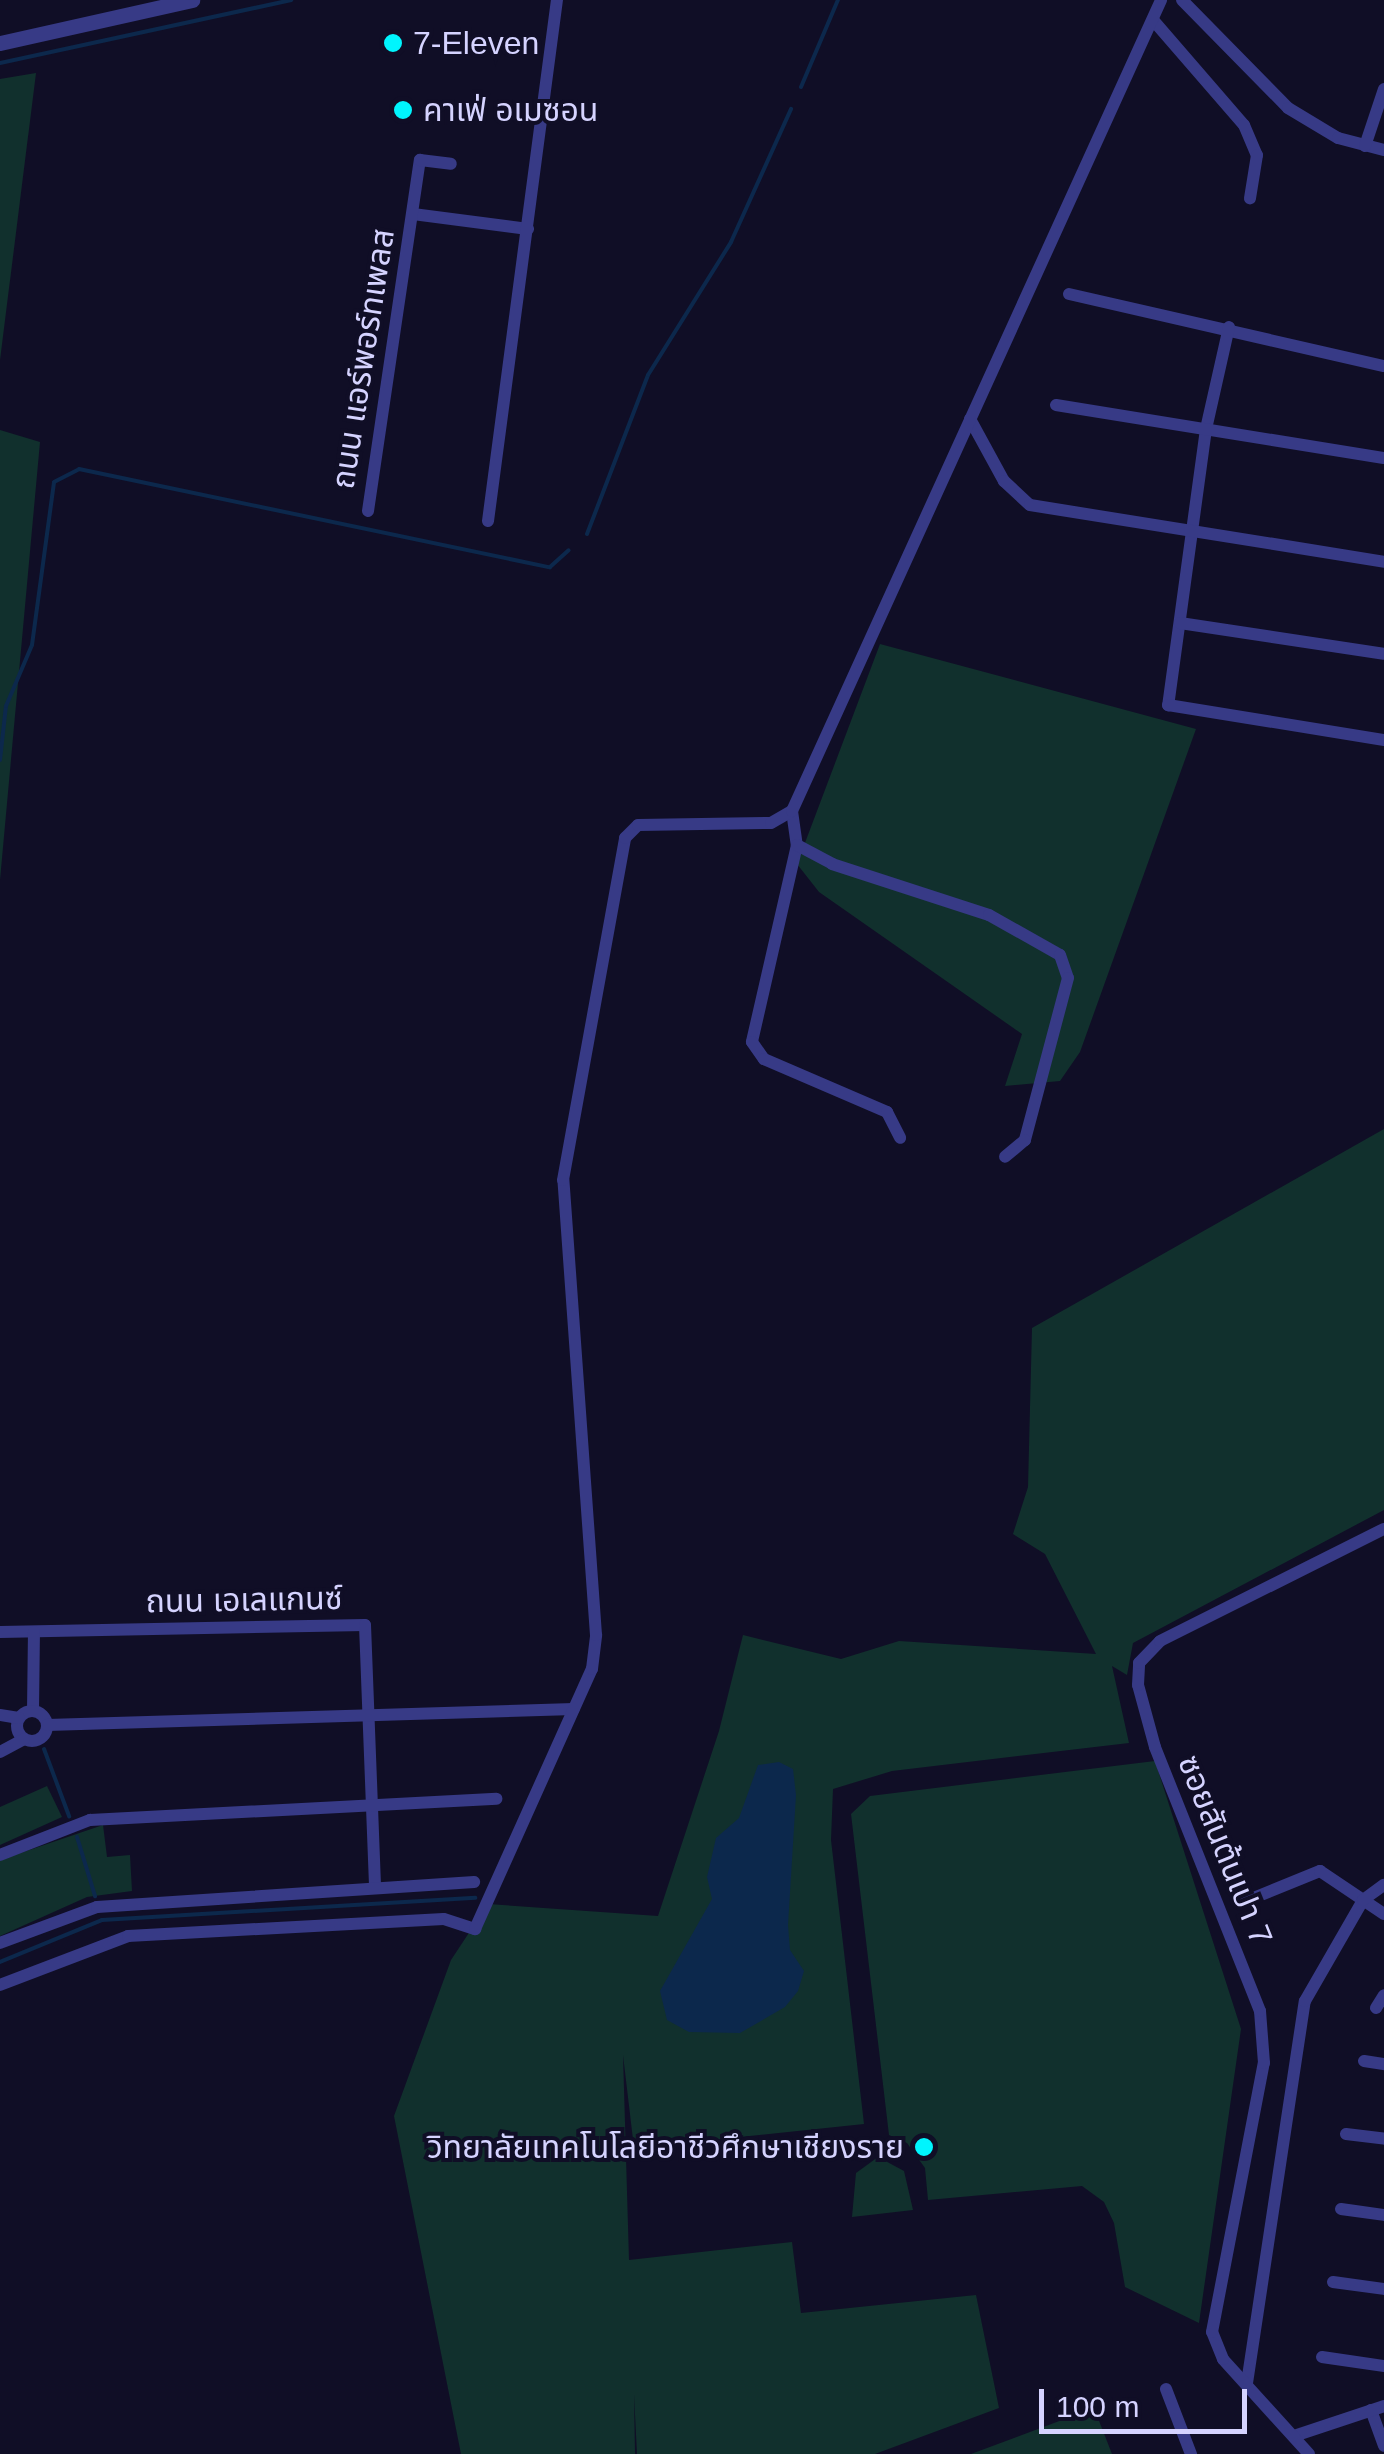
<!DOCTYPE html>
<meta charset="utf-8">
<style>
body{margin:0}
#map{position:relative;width:1384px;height:2454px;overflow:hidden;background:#100e26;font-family:Arial,"Noto Sans Thai",sans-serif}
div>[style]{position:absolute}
.green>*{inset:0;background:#11302d}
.water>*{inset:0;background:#0c284c}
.stream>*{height:4px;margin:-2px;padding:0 2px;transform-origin:2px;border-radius:2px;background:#0c284c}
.minor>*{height:12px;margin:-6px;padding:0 6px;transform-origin:6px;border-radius:6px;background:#373a86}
.minor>.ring{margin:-6px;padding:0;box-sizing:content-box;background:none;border:12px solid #373a86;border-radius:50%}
.tertiary>*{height:15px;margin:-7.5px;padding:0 7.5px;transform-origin:7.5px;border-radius:7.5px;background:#373a86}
.dots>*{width:28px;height:28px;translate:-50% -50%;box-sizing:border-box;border:5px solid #100e26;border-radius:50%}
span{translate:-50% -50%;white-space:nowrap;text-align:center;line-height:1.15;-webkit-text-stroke:8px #100e26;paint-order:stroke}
.poi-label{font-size:32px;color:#d5d3ff}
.left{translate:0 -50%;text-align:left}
.right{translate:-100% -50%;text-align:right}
.street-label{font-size:32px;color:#d5d3ff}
.scale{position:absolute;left:1039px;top:2389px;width:208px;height:45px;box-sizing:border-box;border:5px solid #d5d3ff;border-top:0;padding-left:12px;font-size:30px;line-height:35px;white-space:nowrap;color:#d5d3ff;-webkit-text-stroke:8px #100e26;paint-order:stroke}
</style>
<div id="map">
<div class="green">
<div style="clip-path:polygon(36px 73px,0 360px,0 79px)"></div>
<div style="clip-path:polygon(0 430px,40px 442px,0 880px)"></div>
<div style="clip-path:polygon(880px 644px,1196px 729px,1080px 1052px,1060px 1081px,1005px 1086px,1022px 1034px,819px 892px,797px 864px)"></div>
<div style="clip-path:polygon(1384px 1129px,1384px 1510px,1133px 1643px,1127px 1675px,1112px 1666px,1129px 1743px,892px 1771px,833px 1789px,831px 1840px,864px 2124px,634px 2148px,623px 2055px,629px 2260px,792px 2242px,801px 2313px,976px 2295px,999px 2408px,875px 2454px,637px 2454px,634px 2394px,635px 2454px,461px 2454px,394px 2116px,451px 1960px,488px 1904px,658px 1916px,719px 1731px,743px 1635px,841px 1659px,899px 1641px,1096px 1654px,1045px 1554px,1013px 1534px,1028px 1487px,1032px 1328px)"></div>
<div style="clip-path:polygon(1155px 1761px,1241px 2029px,1199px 2323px,1125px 2287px,1114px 2223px,1104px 2202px,1082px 2186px,928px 2200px,925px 2168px,907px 2143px,889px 2135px,851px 1814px,870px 1796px)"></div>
<div style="clip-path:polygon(47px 1786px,62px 1817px,0 1845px,0 1807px)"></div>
<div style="clip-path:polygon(103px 1825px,107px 1857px,130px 1855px,132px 1891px,87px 1897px,0 1936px,0 1860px)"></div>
<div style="clip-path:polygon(878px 2157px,904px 2171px,913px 2210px,852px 2217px,856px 2173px)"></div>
<div style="clip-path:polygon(1094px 2408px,1112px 2454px,971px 2454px)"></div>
</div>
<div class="water">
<div style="clip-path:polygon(779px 1762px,793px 1769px,796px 1795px,788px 1925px,790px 1950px,804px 1971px,798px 1991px,785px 2007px,740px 2033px,689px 2032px,667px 2020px,660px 1991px,712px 1899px,707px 1877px,716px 1838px,739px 1818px,758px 1765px)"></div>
</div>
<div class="stream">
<div style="left:0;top:63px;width:298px;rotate:-12.2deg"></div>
<div style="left:801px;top:87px;width:95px;rotate:-67deg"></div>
<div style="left:587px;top:534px;width:170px;rotate:-69deg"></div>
<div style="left:648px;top:375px;width:157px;rotate:-58deg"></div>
<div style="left:731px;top:242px;width:146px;rotate:-65.7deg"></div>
<div style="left:0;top:760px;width:54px;rotate:-83.7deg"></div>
<div style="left:6px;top:706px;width:66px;rotate:-66.9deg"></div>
<div style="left:32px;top:645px;width:164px;rotate:-82.3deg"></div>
<div style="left:54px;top:482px;width:28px;rotate:-27deg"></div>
<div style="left:79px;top:469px;width:481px;rotate:11.8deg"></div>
<div style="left:550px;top:567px;width:25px;rotate:-42deg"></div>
<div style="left:44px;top:1749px;width:72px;rotate:69.5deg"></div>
<div style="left:77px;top:1837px;width:62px;rotate:73deg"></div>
<div style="left:0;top:1962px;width:110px;rotate:-22.4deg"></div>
<div style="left:102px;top:1920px;width:374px;rotate:-3.4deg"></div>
</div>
<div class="minor">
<div style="left:1182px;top:0;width:151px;rotate:45.5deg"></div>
<div style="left:1288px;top:108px;width:58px;rotate:31deg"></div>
<div style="left:1338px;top:138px;width:48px;rotate:14.6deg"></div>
<div style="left:1153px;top:20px;width:139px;rotate:49.1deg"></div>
<div style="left:1244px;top:125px;width:33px;rotate:67deg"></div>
<div style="left:1257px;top:155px;width:44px;rotate:99.2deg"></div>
<div style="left:1365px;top:146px;width:60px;rotate:-71.6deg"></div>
<div style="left:413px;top:214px;width:116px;rotate:7.4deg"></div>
<div style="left:1069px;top:294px;width:323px;rotate:12.9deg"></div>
<div style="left:1229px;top:327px;width:105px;rotate:102.7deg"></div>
<div style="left:1206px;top:429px;width:279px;rotate:97.8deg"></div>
<div style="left:1168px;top:705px;width:219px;rotate:9.2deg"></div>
<div style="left:1056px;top:405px;width:332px;rotate:9.2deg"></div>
<div style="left:970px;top:419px;width:71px;rotate:61.3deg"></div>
<div style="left:1004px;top:481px;width:35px;rotate:43deg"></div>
<div style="left:1030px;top:505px;width:359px;rotate:9.1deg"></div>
<div style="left:368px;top:511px;width:355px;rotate:-81.6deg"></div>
<div style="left:420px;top:160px;width:31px;rotate:7deg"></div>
<div style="left:488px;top:521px;width:526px;rotate:-82.46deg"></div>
<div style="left:1180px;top:623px;width:206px;rotate:8.6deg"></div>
<div style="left:792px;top:811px;width:34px;rotate:82deg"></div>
<div style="left:797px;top:845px;width:202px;rotate:102.9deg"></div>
<div style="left:752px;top:1042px;width:21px;rotate:55deg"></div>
<div style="left:764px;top:1059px;width:134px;rotate:23.3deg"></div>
<div style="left:887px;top:1112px;width:29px;rotate:63deg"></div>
<div style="left:797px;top:845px;width:40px;rotate:28deg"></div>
<div style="left:832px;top:864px;width:165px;rotate:18deg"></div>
<div style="left:989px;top:915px;width:81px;rotate:29.4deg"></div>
<div style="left:1060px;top:955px;width:24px;rotate:71deg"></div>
<div style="left:1068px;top:978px;width:168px;rotate:104.9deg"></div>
<div style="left:1025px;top:1140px;width:26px;rotate:140deg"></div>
<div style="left:0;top:1632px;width:365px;rotate:-1.1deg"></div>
<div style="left:365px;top:1625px;width:260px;rotate:87.8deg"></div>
<div style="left:33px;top:1711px;width:79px;rotate:-89.3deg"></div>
<div class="ring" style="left:17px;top:1711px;width:18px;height:18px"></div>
<div style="left:0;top:1715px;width:19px;rotate:9deg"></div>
<div style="left:47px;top:1725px;width:527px;rotate:-1.74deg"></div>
<div style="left:0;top:1752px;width:27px;rotate:-28deg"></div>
<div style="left:0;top:1855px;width:97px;rotate:-21.3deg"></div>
<div style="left:90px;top:1820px;width:407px;rotate:-3deg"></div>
<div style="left:1246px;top:1901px;width:80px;rotate:-22.1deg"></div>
<div style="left:1320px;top:1871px;width:77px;rotate:33.9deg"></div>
<div style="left:0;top:1943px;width:103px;rotate:-20.4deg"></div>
<div style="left:97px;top:1907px;width:378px;rotate:-3.8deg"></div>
<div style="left:0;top:1985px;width:137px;rotate:-20.9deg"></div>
<div style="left:128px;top:1936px;width:316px;rotate:-3.1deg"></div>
<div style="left:444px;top:1919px;width:33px;rotate:18deg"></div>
<div style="left:475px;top:1929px;width:285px;rotate:-65.8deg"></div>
<div style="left:592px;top:1669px;width:34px;rotate:-83deg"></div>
<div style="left:596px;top:1635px;width:456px;rotate:-94.1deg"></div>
<div style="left:563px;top:1180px;width:348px;rotate:-79.7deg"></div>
<div style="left:625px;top:838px;width:18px;rotate:-45deg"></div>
<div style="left:638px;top:825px;width:133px;rotate:-0.9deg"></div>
<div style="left:771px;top:823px;width:24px;rotate:-30deg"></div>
<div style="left:792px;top:811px;width:891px;rotate:-65.53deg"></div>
<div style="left:1376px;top:2008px;width:15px;rotate:-58deg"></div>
<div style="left:1364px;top:2061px;width:20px;rotate:9deg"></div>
<div style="left:1346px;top:2134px;width:38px;rotate:7deg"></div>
<div style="left:1341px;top:2209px;width:43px;rotate:7.9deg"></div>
<div style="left:1333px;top:2282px;width:51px;rotate:7.8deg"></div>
<div style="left:1322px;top:2357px;width:63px;rotate:8.3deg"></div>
<div style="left:1247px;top:2383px;width:386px;rotate:-81.4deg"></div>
<div style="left:1305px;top:2001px;width:116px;rotate:-60.1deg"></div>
<div style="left:1363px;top:1900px;width:26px;rotate:-36deg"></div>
<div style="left:1166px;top:2389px;width:70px;rotate:69deg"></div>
<div style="left:1371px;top:2410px;width:38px;rotate:70deg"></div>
<div style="left:1297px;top:2435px;width:92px;rotate:-18.4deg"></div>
<div style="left:1309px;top:2454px;width:128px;rotate:-132.2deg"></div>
<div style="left:1223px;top:2359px;width:29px;rotate:-112deg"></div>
<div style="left:1212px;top:2332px;width:274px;rotate:-79.1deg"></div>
<div style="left:1264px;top:2063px;width:52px;rotate:-94.4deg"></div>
<div style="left:1260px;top:2011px;width:284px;rotate:-111.7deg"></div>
<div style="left:1155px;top:1747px;width:64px;rotate:-105.3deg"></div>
<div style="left:1138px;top:1685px;width:22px;rotate:-87deg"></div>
<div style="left:1139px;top:1663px;width:30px;rotate:-46deg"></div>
<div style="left:1160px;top:1641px;width:250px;rotate:-26.6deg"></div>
</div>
<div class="tertiary">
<div style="left:0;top:43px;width:197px;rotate:-12.6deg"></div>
</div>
<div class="dots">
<div style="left:393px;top:43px;background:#00f5fe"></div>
<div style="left:403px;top:110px;background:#00f5fe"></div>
<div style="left:924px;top:2147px;background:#00f5fe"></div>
</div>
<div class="poi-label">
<span class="left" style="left:413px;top:43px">7-Eleven</span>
<span class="left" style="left:423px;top:110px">คาเฟ่ อเมซอน</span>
<span class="right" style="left:904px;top:2147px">วิทยาลัยเทคโนโลยีอาชีวศึกษาเชียงราย</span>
</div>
<div class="street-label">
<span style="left:363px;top:359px;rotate:-81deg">ถนน แอร์พอร์ทเพลส</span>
<span style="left:244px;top:1600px;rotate:-1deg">ถนน เอเลแกนซ์</span>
<span style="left:1225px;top:1850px;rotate:68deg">ซอยสันต้นเปา 7</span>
</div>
<div class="scale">100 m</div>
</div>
